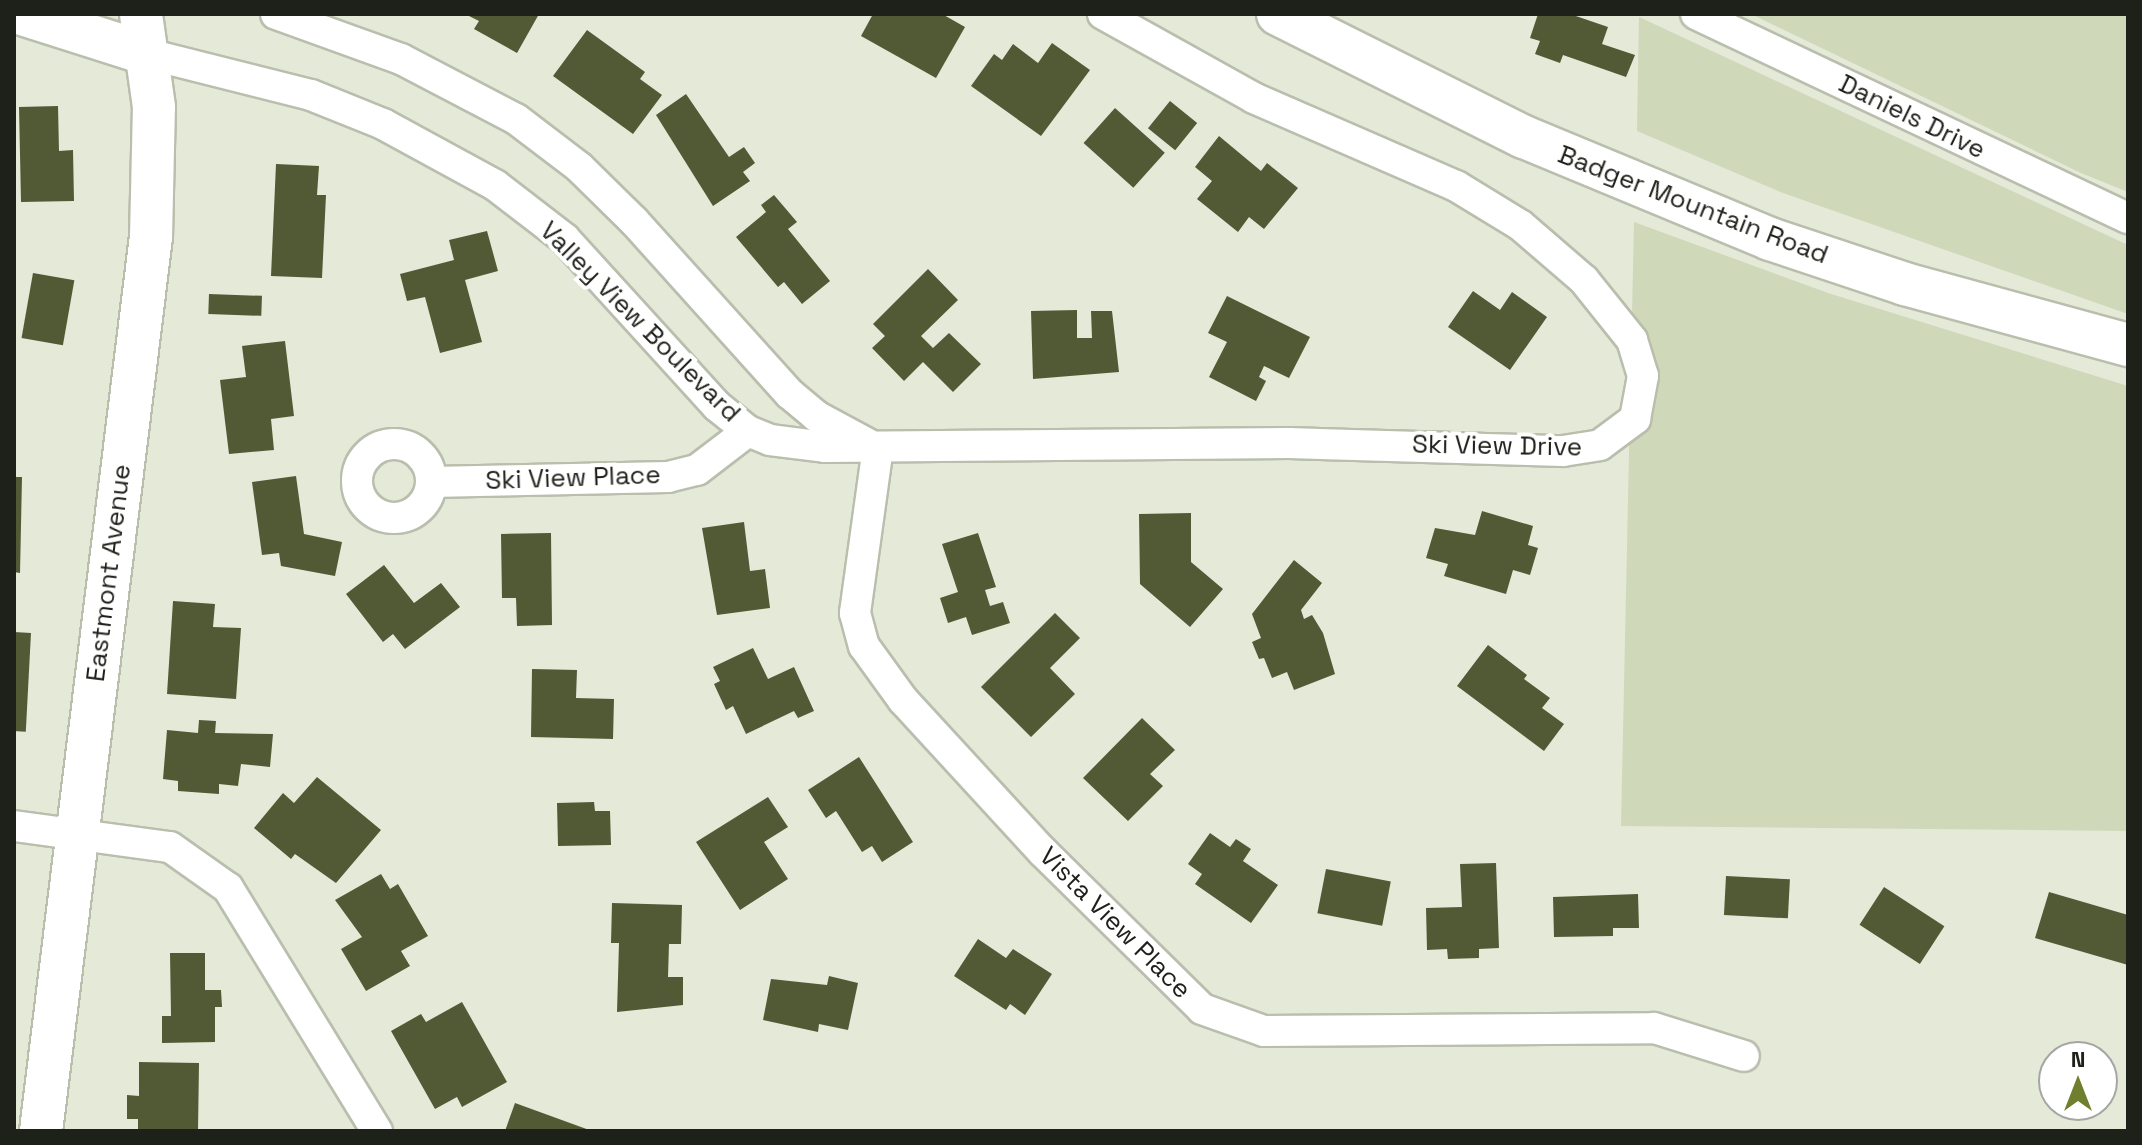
<!DOCTYPE html>
<style>
body{margin:0}
#map{position:relative;width:2142px;height:1145px;overflow:hidden;background:#e4e9d8;font-family:"Space Grotesk",sans-serif}
div>[style]{position:absolute}
.green>*{inset:0;background:#cfd8b9}
.building>*{inset:0;background:#515a35;transform-origin:0 0}
.roads{filter:drop-shadow(2px 0 #b9bead) drop-shadow(-2px 0 #b9bead) drop-shadow(0 2px #b9bead) drop-shadow(0 -2px #b9bead)}
.street>*{height:30px;margin:-15px;padding:0 15px;transform-origin:15px;border-radius:15px;background:#fff}
.street>.ring{margin:-15px;padding:0;box-sizing:content-box;background:none;border:30px solid #fff;border-radius:50%}
.secondary>*{height:42px;margin:-21px;padding:0 21px;transform-origin:21px;border-radius:21px;background:#fff}
span{translate:-50% -50%;white-space:nowrap;text-align:center;line-height:1.15;-webkit-text-stroke:8px #fff;paint-order:stroke}
.street-label{font-size:26px;color:#1e201a}
.frame{position:absolute;inset:0;border:16px solid #1e201a;pointer-events:none}
.north{position:absolute;left:2038px;top:1041px;width:80px;height:80px;box-sizing:border-box;background:#fff;border:2px solid #a5a6a3;border-radius:50%;rotate:0deg;font-size:22px;font-weight:700;line-height:32px;text-align:center;color:#1e201a}
.north::after{content:'';display:block;margin:auto;width:28px;height:36px;background:#6f7f2d;clip-path:polygon(50% 0,100% 100%,50% 72%,0 100%)}
</style>
<div id="map">
<div class="green">
<div style="clip-path:polygon(1751px 14px,2128px 14px,2128px 192px,2081px 173px)"></div>
<div style="clip-path:polygon(1639px 17px,2128px 245px,2128px 314px,1783px 193px,1637px 131px)"></div>
<div style="clip-path:polygon(1634px 222px,1828px 293px,2128px 386px,2128px 831px,1621px 826px)"></div>
</div>
<div class="building">
<div style="clip-path:polygon(465px 14px,539px 14px,517px 53px,474px 29px,479px 21px)"></div>
<div style="clip-path:polygon(873px 14px,942px 14px,965px 27px,936px 78px,861px 36px)"></div>
<div style="clip-path:polygon(1538px 14px,1570px 14px,1608px 27px,1602px 44px,1635px 55px,1626px 77px,1563px 55px,1560px 63px,1535px 54px,1540px 41px,1530px 38px)"></div>
<div style="clip-path:polygon(587px 30px,645px 72px,640px 79px,662px 95px,633px 134px,553px 76px)"></div>
<div style="clip-path:polygon(1052px 43px,1090px 70px,1041px 136px,971px 86px,994px 54px,1002px 60px,1013px 44px,1038px 63px)"></div>
<div style="clip-path:polygon(686px 94px,729px 157px,744px 147px,755px 163px,743px 172px,750px 181px,713px 206px,656px 115px)"></div>
<div style="left:1170px;top:101px;width:35px;height:35px;rotate:39deg"></div>
<div style="clip-path:polygon(58px 106px,59px 151px,73px 150px,74px 201px,21px 202px,19px 107px)"></div>
<div style="left:1115px;top:108px;width:67px;height:47px;rotate:42deg"></div>
<div style="clip-path:polygon(1219px 136px,1261px 171px,1267px 163px,1298px 188px,1264px 229px,1249px 217px,1238px 232px,1197px 199px,1212px 181px,1195px 167px)"></div>
<div style="clip-path:polygon(276px 164px,319px 166px,317px 195px,326px 195px,322px 278px,271px 276px)"></div>
<div style="clip-path:polygon(774px 195px,797px 222px,788px 229px,830px 281px,802px 304px,784px 282px,778px 287px,736px 237px,766px 212px,761px 205px)"></div>
<div style="clip-path:polygon(487px 231px,498px 271px,465px 280px,482px 342px,440px 353px,425px 297px,407px 301px,400px 274px,454px 260px,449px 240px)"></div>
<div style="clip-path:polygon(928px 269px,958px 300px,921px 336px,933px 348px,949px 333px,981px 364px,953px 392px,923px 362px,904px 381px,872px 348px,885px 336px,873px 324px)"></div>
<div style="left:33px;top:273px;width:42px;height:66px;rotate:10deg"></div>
<div style="clip-path:polygon(1473px 291px,1500px 310px,1512px 292px,1547px 317px,1510px 370px,1448px 327px)"></div>
<div style="left:209px;top:294px;width:53px;height:20px;rotate:2deg"></div>
<div style="clip-path:polygon(1227px 296px,1310px 337px,1289px 378px,1264px 366px,1259px 377px,1266px 381px,1256px 401px,1209px 377px,1227px 342px,1208px 333px)"></div>
<div style="clip-path:polygon(1077px 310px,1077px 338px,1092px 338px,1091px 311px,1112px 311px,1119px 372px,1033px 379px,1031px 311px)"></div>
<div style="clip-path:polygon(285px 341px,294px 416px,271px 419px,274px 450px,229px 454px,220px 380px,246px 377px,242px 346px)"></div>
<div style="clip-path:polygon(296px 476px,304px 534px,342px 542px,335px 576px,281px 566px,279px 553px,262px 555px,252px 482px)"></div>
<div style="clip-path:polygon(14px 477px,22px 477px,20px 573px,14px 572px)"></div>
<div style="clip-path:polygon(1482px 511px,1533px 526px,1528px 545px,1538px 548px,1530px 575px,1513px 570px,1506px 594px,1444px 576px,1448px 564px,1426px 558px,1435px 528px,1475px 535px)"></div>
<div style="clip-path:polygon(1191px 513px,1191px 562px,1223px 589px,1190px 627px,1140px 584px,1139px 514px)"></div>
<div style="clip-path:polygon(744px 522px,750px 571px,765px 569px,770px 608px,717px 615px,702px 528px)"></div>
<div style="clip-path:polygon(551px 533px,552px 625px,517px 626px,516px 598px,502px 598px,501px 534px)"></div>
<div style="clip-path:polygon(978px 533px,996px 587px,985px 590px,990px 606px,1003px 602px,1010px 623px,972px 635px,966px 617px,948px 623px,940px 598px,958px 592px,942px 544px)"></div>
<div style="clip-path:polygon(1294px 560px,1322px 583px,1301px 610px,1304px 619px,1312px 615px,1323px 633px,1335px 674px,1294px 690px,1287px 672px,1272px 678px,1264px 658px,1259px 659px,1252px 642px,1261px 638px,1252px 614px)"></div>
<div style="clip-path:polygon(384px 565px,414px 603px,441px 583px,460px 607px,405px 649px,393px 634px,383px 642px,346px 594px)"></div>
<div style="clip-path:polygon(173px 601px,215px 604px,213px 627px,241px 628px,236px 699px,167px 694px)"></div>
<div style="clip-path:polygon(1055px 613px,1080px 638px,1050px 668px,1075px 694px,1031px 737px,981px 687px)"></div>
<div style="left:14px;top:632px;width:17px;height:99px;rotate:3deg"></div>
<div style="clip-path:polygon(1488px 645px,1527px 675px,1524px 679px,1550px 698px,1542px 708px,1564px 724px,1544px 751px,1457px 686px)"></div>
<div style="clip-path:polygon(753px 648px,768px 679px,794px 667px,814px 711px,798px 718px,794px 711px,746px 734px,733px 706px,726px 710px,714px 684px,720px 681px,713px 667px)"></div>
<div style="clip-path:polygon(532px 669px,577px 670px,576px 698px,614px 699px,613px 739px,531px 737px)"></div>
<div style="clip-path:polygon(1142px 718px,1175px 750px,1150px 774px,1163px 786px,1128px 821px,1083px 778px)"></div>
<div style="clip-path:polygon(199px 720px,216px 721px,215px 733px,273px 734px,270px 767px,241px 764px,238px 786px,219px 784px,219px 794px,178px 791px,178px 781px,163px 779px,167px 730px,198px 733px)"></div>
<div style="clip-path:polygon(859px 757px,913px 842px,882px 862px,872px 846px,862px 852px,836px 811px,826px 818px,808px 790px)"></div>
<div style="clip-path:polygon(317px 777px,381px 830px,336px 883px,295px 854px,291px 859px,254px 828px,283px 793px,294px 803px)"></div>
<div style="clip-path:polygon(768px 797px,788px 827px,764px 842px,788px 879px,740px 910px,696px 842px)"></div>
<div style="clip-path:polygon(594px 802px,595px 811px,610px 811px,611px 845px,558px 846px,557px 803px)"></div>
<div style="clip-path:polygon(1210px 833px,1230px 847px,1236px 839px,1251px 849px,1243px 861px,1278px 885px,1251px 923px,1195px 884px,1202px 874px,1188px 864px)"></div>
<div style="clip-path:polygon(1496px 863px,1499px 948px,1479px 949px,1479px 958px,1448px 959px,1447px 949px,1427px 950px,1426px 908px,1462px 907px,1460px 864px)"></div>
<div style="left:1326px;top:869px;width:66px;height:45px;rotate:11deg"></div>
<div style="clip-path:polygon(381px 874px,390px 889px,398px 884px,428px 936px,401px 951px,410px 966px,366px 991px,341px 949px,362px 937px,335px 900px)"></div>
<div style="left:1726px;top:876px;width:64px;height:39px;rotate:3deg"></div>
<div style="left:1884px;top:887px;width:72px;height:45px;rotate:33deg"></div>
<div style="clip-path:polygon(2049px 892px,2128px 915px,2128px 965px,2035px 938px)"></div>
<div style="clip-path:polygon(1638px 894px,1639px 928px,1613px 928px,1613px 936px,1554px 937px,1553px 897px)"></div>
<div style="clip-path:polygon(612px 903px,682px 905px,681px 944px,669px 944px,668px 977px,683px 977px,683px 1005px,617px 1012px,619px 943px,611px 943px)"></div>
<div style="clip-path:polygon(978px 939px,1006px 958px,1013px 949px,1052px 974px,1025px 1015px,1010px 1004px,1006px 1010px,954px 976px)"></div>
<div style="clip-path:polygon(170px 953px,205px 953px,205px 990px,221px 990px,222px 1007px,215px 1007px,215px 1042px,162px 1043px,162px 1016px,171px 1016px)"></div>
<div style="clip-path:polygon(829px 976px,858px 983px,848px 1030px,819px 1024px,818px 1032px,763px 1020px,771px 979px,827px 985px)"></div>
<div style="clip-path:polygon(462px 1002px,507px 1082px,462px 1107px,457px 1097px,435px 1109px,391px 1031px,421px 1014px,426px 1022px)"></div>
<div style="clip-path:polygon(139px 1062px,199px 1063px,198px 1131px,138px 1131px,138px 1119px,127px 1119px,127px 1095px,139px 1096px)"></div>
<div style="clip-path:polygon(515px 1103px,592px 1131px,505px 1131px)"></div>
</div>
<div class="roads">
<div class="street">
<div style="left:276px;top:14px;width:133px;rotate:19.8deg"></div>
<div style="left:401px;top:59px;width:130px;rotate:27.6deg"></div>
<div style="left:516px;top:119px;width:79px;rotate:37.3deg"></div>
<div style="left:579px;top:167px;width:77px;rotate:44.5deg"></div>
<div style="left:634px;top:221px;width:233px;rotate:48deg"></div>
<div style="left:790px;top:394px;width:34px;rotate:40deg"></div>
<div style="left:816px;top:416px;width:59px;rotate:28.3deg"></div>
<div style="left:1696px;top:14px;width:478px;rotate:25.3deg"></div>
<div style="left:148px;top:54px;width:168px;rotate:14.1deg"></div>
<div style="left:311px;top:95px;width:78px;rotate:21.9deg"></div>
<div style="left:383px;top:124px;width:128px;rotate:28.6deg"></div>
<div style="left:495px;top:185px;width:88px;rotate:37.6deg"></div>
<div style="left:565px;top:239px;width:226px;rotate:47.7deg"></div>
<div style="left:717px;top:406px;width:40px;rotate:39deg"></div>
<div style="left:748px;top:431px;width:24px;rotate:22deg"></div>
<div style="left:770px;top:440px;width:55px;rotate:7.3deg"></div>
<div style="left:825px;top:447px;width:464px;rotate:-0.5deg"></div>
<div style="left:1289px;top:443px;width:274px;rotate:1.7deg"></div>
<div style="left:1563px;top:451px;width:37px;rotate:-9deg"></div>
<div style="left:1600px;top:445px;width:44px;rotate:-36.6deg"></div>
<div style="left:1635px;top:419px;width:44px;rotate:-79.5deg"></div>
<div style="left:1643px;top:376px;width:38px;rotate:-107deg"></div>
<div style="left:1632px;top:340px;width:77px;rotate:-128.7deg"></div>
<div style="left:1584px;top:280px;width:84px;rotate:-139.3deg"></div>
<div style="left:1520px;top:225px;width:75px;rotate:-148.6deg"></div>
<div style="left:1456px;top:186px;width:220px;rotate:-156.5deg"></div>
<div style="left:1254px;top:98px;width:173px;rotate:-150.9deg"></div>
<div class="ring" style="left:357px;top:444px;width:44px;height:44px"></div>
<div style="left:878px;top:447px;width:168px;rotate:97.9deg"></div>
<div style="left:855px;top:613px;width:34px;rotate:75deg"></div>
<div style="left:864px;top:646px;width:67px;rotate:54.2deg"></div>
<div style="left:903px;top:700px;width:207px;rotate:47.4deg"></div>
<div style="left:1043px;top:852px;width:223px;rotate:44.6deg"></div>
<div style="left:1202px;top:1009px;width:66px;rotate:19.5deg"></div>
<div style="left:1264px;top:1031px;width:390px;rotate:-0.4deg"></div>
<div style="left:1654px;top:1028px;width:94px;rotate:17.3deg"></div>
<div style="left:431px;top:482px;width:237px;rotate:-1.2deg"></div>
<div style="left:668px;top:477px;width:30px;rotate:-14deg"></div>
<div style="left:697px;top:470px;width:64px;rotate:-37.4deg"></div>
<div style="left:14px;top:826px;width:157px;rotate:7.7deg"></div>
<div style="left:170px;top:847px;width:71px;rotate:35.3deg"></div>
<div style="left:228px;top:888px;width:285px;rotate:58.5deg"></div>
</div>
<div class="secondary">
<div style="left:22px;top:14px;width:132px;rotate:17.6deg"></div>
<div style="left:1278px;top:14px;width:275px;rotate:26.6deg"></div>
<div style="left:1524px;top:137px;width:266px;rotate:22.5deg"></div>
<div style="left:1770px;top:239px;width:142px;rotate:18.4deg"></div>
<div style="left:1905px;top:284px;width:231px;rotate:15.3deg"></div>
<div style="left:41px;top:1131px;width:901px;rotate:-82.99deg"></div>
<div style="left:151px;top:237px;width:130px;rotate:-88.7deg"></div>
<div style="left:154px;top:107px;width:94px;rotate:-98deg"></div>
</div>
</div>
<div class="street-label">
<span style="left:1912px;top:117px;rotate:26deg">Daniels Drive</span>
<span style="left:1693px;top:205px;rotate:21deg">Badger Mountain Road</span>
<span style="left:640px;top:322px;rotate:45deg">Valley View Boulevard</span>
<span style="left:1497px;top:446px;rotate:1deg">Ski View Drive</span>
<span style="left:573px;top:478px;rotate:-2deg">Ski View Place</span>
<span style="left:109px;top:573px;rotate:-83deg">Eastmont Avenue</span>
<span style="left:1115px;top:923px;rotate:45deg">Vista View Place</span>
</div>
<div class="frame"></div>
<div class="north">N</div>
</div>
